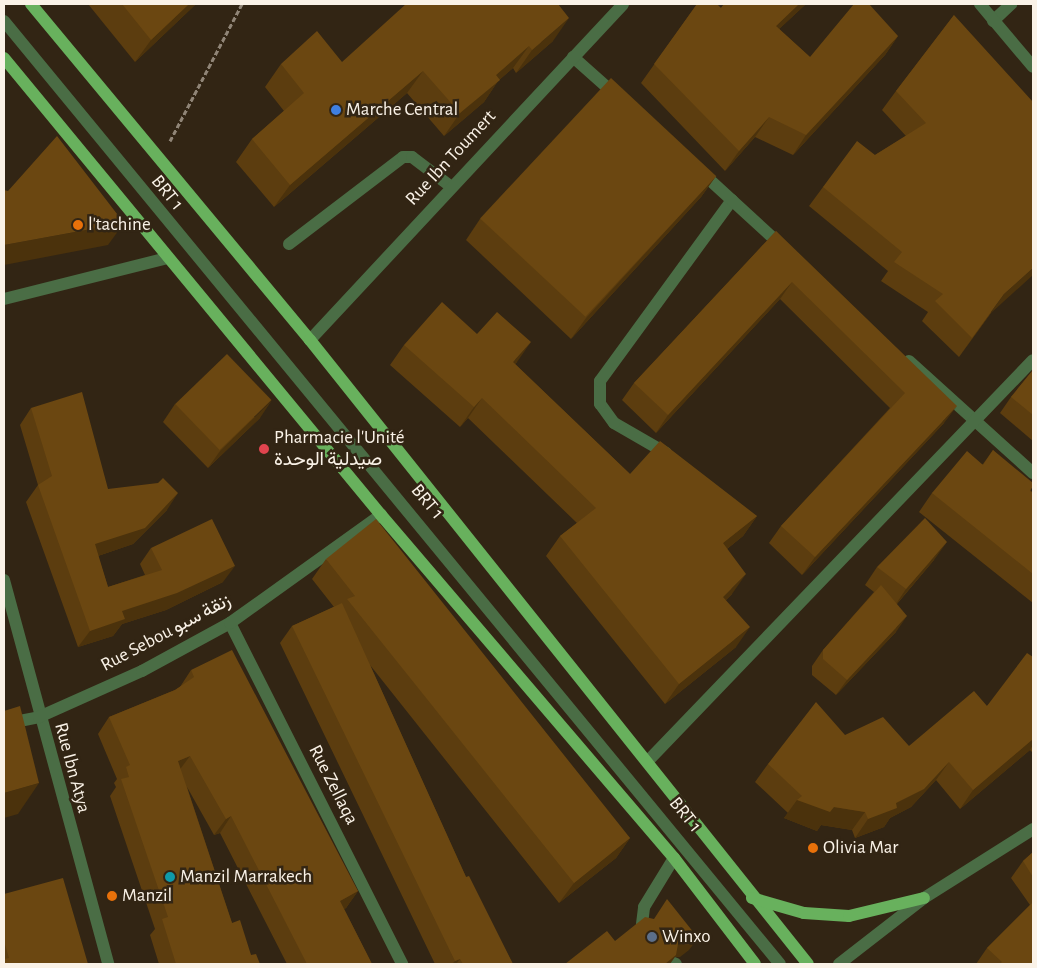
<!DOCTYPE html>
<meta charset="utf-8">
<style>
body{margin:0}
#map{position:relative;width:1037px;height:968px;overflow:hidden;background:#322514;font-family:"Alegreya Sans",Vazirmatn,sans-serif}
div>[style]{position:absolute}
.path>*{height:3px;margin-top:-1.5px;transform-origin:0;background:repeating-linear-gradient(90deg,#908577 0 5px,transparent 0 7.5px)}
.service>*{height:12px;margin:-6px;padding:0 6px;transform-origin:6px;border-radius:6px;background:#4a6d45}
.minor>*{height:12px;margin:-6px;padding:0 6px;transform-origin:6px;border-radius:6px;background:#4a6d45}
.tertiary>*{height:12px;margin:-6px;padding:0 6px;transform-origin:6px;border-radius:6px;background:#4a6d45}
.primary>*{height:12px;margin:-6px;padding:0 6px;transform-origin:6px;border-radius:6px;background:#68b15d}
.wall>*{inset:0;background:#5c3d0f}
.shaded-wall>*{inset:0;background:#4b320c}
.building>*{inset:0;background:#6b4711;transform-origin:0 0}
.dots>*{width:14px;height:14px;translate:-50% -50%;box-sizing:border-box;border:2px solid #322514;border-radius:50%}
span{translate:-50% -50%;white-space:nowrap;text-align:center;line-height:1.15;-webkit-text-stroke:5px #322514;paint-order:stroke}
.poi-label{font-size:19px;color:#faf2e7}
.left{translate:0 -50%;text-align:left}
.street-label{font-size:19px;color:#faf2e7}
.frame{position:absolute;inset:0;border:5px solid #faf2e7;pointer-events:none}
</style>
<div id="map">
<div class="path">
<div style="left:170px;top:141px;width:155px;rotate:-62.3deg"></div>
</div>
<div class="service">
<div style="left:4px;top:21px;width:1221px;rotate:50.55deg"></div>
<div style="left:993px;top:21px;width:25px;rotate:-43deg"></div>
<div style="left:289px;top:244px;width:143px;rotate:-37.3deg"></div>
<div style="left:403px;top:157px;width:9px"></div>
<div style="left:412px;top:157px;width:48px;rotate:37.3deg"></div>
<div style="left:666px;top:453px;width:60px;rotate:-150deg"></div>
<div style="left:614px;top:423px;width:24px;rotate:-126deg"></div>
<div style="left:600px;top:404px;width:23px;rotate:-90deg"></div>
<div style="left:600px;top:381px;width:224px;rotate:-53.9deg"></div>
<div style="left:642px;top:924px;width:17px;rotate:-83deg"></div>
<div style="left:644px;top:907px;width:57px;rotate:-58.5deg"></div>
<div style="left:674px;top:963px;width:2px;rotate:27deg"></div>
</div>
<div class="minor">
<div style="left:980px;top:4px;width:82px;rotate:49.9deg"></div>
<div style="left:573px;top:57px;width:59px;rotate:41.6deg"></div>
<div style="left:700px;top:171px;width:113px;rotate:42.5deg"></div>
<div style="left:4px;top:299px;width:168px;rotate:-14.1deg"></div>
<div style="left:909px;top:361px;width:167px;rotate:42.1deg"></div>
<div style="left:4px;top:580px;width:398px;rotate:74.8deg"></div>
<div style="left:230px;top:623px;width:382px;rotate:63.2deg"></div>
<div style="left:4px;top:724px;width:36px;rotate:-11deg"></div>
<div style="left:39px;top:717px;width:113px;rotate:-24.1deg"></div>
<div style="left:142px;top:671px;width:100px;rotate:-28.6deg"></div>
<div style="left:230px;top:623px;width:186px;rotate:-35.6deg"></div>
<div style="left:647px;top:762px;width:557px;rotate:-46.16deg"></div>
<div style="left:839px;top:964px;width:108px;rotate:-37.8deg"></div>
<div style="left:924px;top:898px;width:129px;rotate:-32.3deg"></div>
</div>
<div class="tertiary">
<div style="left:310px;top:340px;width:459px;rotate:-47deg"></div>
</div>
<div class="primary">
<div style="left:31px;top:4px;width:437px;rotate:50.3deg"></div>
<div style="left:310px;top:340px;width:798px;rotate:51.41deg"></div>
<div style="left:4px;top:58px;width:592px;rotate:50.48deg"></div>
<div style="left:381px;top:515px;width:451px;rotate:49.5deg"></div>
<div style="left:674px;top:858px;width:133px;rotate:52.6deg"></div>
<div style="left:752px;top:898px;width:54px;rotate:16.1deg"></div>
<div style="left:804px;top:913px;width:45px;rotate:3.8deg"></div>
<div style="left:849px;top:916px;width:77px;rotate:-13.5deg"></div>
</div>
<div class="wall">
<div style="clip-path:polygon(88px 4px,196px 4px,135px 62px)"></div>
<div style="clip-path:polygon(697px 4px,721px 8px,724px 4px,806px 4px,779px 29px,810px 57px,898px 36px,885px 55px,793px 155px,755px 137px,725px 171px,641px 83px)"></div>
<div style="clip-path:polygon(954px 15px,991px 313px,959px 357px,922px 321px,928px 312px,881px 281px,888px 271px,809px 206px,823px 187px,875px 155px,906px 136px,882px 110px,896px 91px)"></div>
<div style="clip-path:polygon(553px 41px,516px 73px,513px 68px,498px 81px,484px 102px,444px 136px,407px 93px,274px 207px,236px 162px,252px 139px,284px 111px,265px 87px,281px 64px,342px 62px)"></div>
<div style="clip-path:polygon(716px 176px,701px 197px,571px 339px,466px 240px,480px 219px)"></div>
<div style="clip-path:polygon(776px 231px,944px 423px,802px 575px,769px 543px,781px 526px,890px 408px,780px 299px,656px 433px,622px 400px,634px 383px)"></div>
<div style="clip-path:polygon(477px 334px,517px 362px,515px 364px,630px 474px,757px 516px,743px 536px,727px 549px,732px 594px,726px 600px,736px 647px,665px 704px,546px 556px,560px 536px,577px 523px,468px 418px,460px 427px,390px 365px,404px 345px)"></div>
<div style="clip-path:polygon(1033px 370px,1033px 441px,1000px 413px,1011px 397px)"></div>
<div style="clip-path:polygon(175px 404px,260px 418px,208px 468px,163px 422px)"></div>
<div style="clip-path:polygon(31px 408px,108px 489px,167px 510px,133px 544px,98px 556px,108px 587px,145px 575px,140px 564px,151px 548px,223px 582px,166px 610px,122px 624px,113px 636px,78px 647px,26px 502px,38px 485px,20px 425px)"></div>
<div style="clip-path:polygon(993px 450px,1033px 493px,1033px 603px,919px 512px,932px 493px,983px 464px)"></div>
<div style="clip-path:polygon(326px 559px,630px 838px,616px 858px,559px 903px,370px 665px,466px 877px,513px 964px,435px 964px,280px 643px,292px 626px,334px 607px,312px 579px)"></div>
<div style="clip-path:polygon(934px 560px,897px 604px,896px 632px,836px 695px,812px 675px,812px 666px,823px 650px,874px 592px,865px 585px,877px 567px)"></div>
<div style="clip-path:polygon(1033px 657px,1033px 753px,1030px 750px,960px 809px,936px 780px,911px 807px,890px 818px,884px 827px,855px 838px,852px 830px,821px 825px,817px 831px,784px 818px,788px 813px,755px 782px,768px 764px,845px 735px,909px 746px,987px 706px)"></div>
<div style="clip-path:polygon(191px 670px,358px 891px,346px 908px,344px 909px,372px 964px,287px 964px,220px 833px,214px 835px,187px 787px,232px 923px,251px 955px,260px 964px,159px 964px,150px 935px,155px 929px,110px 796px,116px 787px,114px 783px,117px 779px,98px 734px,109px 717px,175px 690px,180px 687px)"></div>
<div style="clip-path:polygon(1033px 852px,1033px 964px,976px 964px,987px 948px,1030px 905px,1011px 878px,1023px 861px)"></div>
<div style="clip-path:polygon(4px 894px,88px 964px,4px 964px)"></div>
</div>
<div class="shaded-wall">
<div style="clip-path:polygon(189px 4px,196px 4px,135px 62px,151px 40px)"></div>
<div style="clip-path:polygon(799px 4px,806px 4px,762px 45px,776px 26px)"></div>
<div style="clip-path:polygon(569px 18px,553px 41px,516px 73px,532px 50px)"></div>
<div style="clip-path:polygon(898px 36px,885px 55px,793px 155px,806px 135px)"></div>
<div style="clip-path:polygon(529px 46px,513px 68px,498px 81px,484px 102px,444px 136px,460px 113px,496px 75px)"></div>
<div style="clip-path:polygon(423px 71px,407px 93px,274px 207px,290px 185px)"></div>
<div style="clip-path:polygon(769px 117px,755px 137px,725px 171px,739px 151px)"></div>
<div style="clip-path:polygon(716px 176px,701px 197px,571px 339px,586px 318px)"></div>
<div style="clip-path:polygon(124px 223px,108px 245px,4px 265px,4px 245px)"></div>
<div style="clip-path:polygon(1033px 268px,1033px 275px,991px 313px,959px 357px,1004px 294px)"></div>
<div style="clip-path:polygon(792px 282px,780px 299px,656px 433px,668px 415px)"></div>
<div style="clip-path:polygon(531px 342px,517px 362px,499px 382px,513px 362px)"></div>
<div style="clip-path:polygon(482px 398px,468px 418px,460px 427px,474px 407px)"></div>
<div style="clip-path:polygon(272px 400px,260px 418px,208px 468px,220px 451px)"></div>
<div style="clip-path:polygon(957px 406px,944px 423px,802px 575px,815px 557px)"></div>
<div style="clip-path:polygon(178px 493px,167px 510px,133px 544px,83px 561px,95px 544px)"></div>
<div style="clip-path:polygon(757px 516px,743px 536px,709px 563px,723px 543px)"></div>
<div style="clip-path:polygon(947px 542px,934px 560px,894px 607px,906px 589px)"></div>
<div style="clip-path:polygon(235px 566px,223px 582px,166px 610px,122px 624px,113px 636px,78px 647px,90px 631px,122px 611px)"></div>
<div style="clip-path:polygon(746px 574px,732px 594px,709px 617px,723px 597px)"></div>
<div style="clip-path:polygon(907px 616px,896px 632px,836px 695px,847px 680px)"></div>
<div style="clip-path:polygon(750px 627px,736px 647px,665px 704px,679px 684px)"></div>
<div style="clip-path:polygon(1033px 739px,1033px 745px,1030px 750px,960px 809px,973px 790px)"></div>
<div style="clip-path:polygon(190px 756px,178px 772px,178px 761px)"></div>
<div style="clip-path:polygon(949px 762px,936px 780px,911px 807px,890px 818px,884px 827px,855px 838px,868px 819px,896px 803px)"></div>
<div style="clip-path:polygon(39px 783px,18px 814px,4px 818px,4px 793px)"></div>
<div style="clip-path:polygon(797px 800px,834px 807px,865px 812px,852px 830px,821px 825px,817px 831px,784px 818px)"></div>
<div style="clip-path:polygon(231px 816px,220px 833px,214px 835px,226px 819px)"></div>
<div style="clip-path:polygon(630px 838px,616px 858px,559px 903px,574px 883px)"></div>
<div style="clip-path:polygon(358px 891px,346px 908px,329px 918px,340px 901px)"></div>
<div style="clip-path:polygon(698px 938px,689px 950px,680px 957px,675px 957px,670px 964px,665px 964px,678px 944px)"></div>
<div style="clip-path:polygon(460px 959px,456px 964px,452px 964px,455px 961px)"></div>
</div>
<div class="building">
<div style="clip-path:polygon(122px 4px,189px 4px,151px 40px)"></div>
<div style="clip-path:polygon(406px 4px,558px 4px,569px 18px,532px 50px,529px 46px,496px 75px,500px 80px,460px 113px,423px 71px,290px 185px,252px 139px,304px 93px,281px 64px,317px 31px,342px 62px)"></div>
<div style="clip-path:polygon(697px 4px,717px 4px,721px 8px,724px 4px,799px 4px,776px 26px,810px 57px,854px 4px,869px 4px,898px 36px,806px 135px,769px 117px,739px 151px,654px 64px)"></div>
<div style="clip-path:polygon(954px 15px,1033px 102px,1033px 268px,1004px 294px,972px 338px,935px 301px,943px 294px,894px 262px,902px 252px,823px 187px,857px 141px,875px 155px,926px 123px,896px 91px)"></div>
<div style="left:611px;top:78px;width:144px;height:192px;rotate:43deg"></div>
<div style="clip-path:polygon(57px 136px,124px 223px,4px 245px,4px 190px,8px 191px)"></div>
<div style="clip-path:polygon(776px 231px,957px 406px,815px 557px,781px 526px,905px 393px,792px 282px,668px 415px,634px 383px)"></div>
<div style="clip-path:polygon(442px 302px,477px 334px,497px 312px,531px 342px,513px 362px,630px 474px,660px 441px,757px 516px,723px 543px,746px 574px,723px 597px,750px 627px,679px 684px,560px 536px,596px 508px,482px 398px,474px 407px,404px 345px)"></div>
<div style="left:227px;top:354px;width:64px;height:72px;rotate:46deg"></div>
<div style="clip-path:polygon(1033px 370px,1033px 415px,1011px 397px)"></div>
<div style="clip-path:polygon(82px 392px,108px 489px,158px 483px,163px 478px,178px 493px,145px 528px,95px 544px,108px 587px,162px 570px,151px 548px,212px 519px,235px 566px,177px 593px,122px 611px,125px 619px,90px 631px,38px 485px,52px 476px,31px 408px)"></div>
<div style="clip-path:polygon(993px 450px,1033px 483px,1033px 486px,1030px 491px,1033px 493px,1033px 574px,932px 493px,967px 451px,983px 465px)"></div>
<div style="clip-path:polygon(925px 518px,947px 542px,906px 589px,877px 567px)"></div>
<div style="clip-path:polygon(376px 519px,630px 838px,574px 883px,347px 599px,355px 596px,326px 559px)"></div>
<div style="clip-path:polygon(881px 585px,907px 616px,847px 680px,823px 659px,823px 650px)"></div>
<div style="clip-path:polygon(342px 603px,466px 877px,469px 876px,513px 964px,463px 964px,460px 959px,455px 961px,292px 626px)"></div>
<div style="clip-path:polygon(232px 650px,358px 891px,340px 901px,372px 964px,307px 964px,231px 816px,226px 819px,190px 756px,178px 761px,232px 923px,240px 920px,251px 955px,256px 954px,260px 964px,176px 964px,162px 919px,168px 917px,121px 779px,129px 777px,126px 767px,130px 765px,109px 717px,175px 690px,194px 677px,191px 670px)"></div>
<div style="clip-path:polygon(1027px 653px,1033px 657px,1033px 739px,973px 790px,949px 762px,924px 789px,896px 803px,897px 808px,868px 819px,865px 812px,834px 807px,830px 812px,797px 800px,802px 796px,768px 764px,816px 702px,845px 735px,883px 717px,909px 746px,974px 691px,987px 706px)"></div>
<div style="clip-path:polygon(20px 706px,39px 783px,4px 793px,4px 711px)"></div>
<div style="clip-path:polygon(1033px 852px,1033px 877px,1023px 861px)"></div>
<div style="clip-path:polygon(63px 878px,88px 964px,4px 964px,4px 959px,9px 958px,4px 941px,4px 894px)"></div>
<div style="clip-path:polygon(667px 899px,698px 938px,689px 945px,678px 944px,676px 955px,665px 964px,565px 964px,607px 931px,615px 941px,645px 917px,654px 919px)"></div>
<div style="clip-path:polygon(1033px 902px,1033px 964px,999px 964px,1002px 962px,987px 948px)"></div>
</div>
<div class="dots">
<div style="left:336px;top:110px;background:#3f7fe0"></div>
<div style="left:78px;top:225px;background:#e8710a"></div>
<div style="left:264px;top:449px;background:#e0444e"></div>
<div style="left:813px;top:848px;background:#e8710a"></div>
<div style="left:170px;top:877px;background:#0f9aa8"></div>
<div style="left:112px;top:896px;background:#e8710a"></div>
<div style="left:652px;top:937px;background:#5c6f8a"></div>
</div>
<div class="poi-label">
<span class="left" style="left:346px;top:110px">Marche Central</span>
<span class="left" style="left:88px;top:225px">l'tachine</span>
<span class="left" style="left:274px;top:449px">Pharmacie l'Unité<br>صيدلية الوحدة</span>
<span class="left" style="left:823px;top:848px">Olivia Mar</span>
<span class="left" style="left:180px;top:877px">Manzil Marrakech</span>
<span class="left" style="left:122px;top:896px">Manzil</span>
<span class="left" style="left:662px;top:937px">Winxo</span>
</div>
<div class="street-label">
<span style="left:451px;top:158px;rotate:-47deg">Rue Ibn Toumert</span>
<span style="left:167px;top:193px;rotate:51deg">BRT 1</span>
<span style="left:427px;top:502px;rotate:50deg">BRT 1</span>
<span style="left:166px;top:633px;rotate:-28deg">Rue Sebou زنقة سبو</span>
<span style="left:72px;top:768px;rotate:75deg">Rue Ibn Atya</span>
<span style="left:333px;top:785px;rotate:63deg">Rue Zellaqa</span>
<span style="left:685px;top:815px;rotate:51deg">BRT 1</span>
</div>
<div class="frame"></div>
</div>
